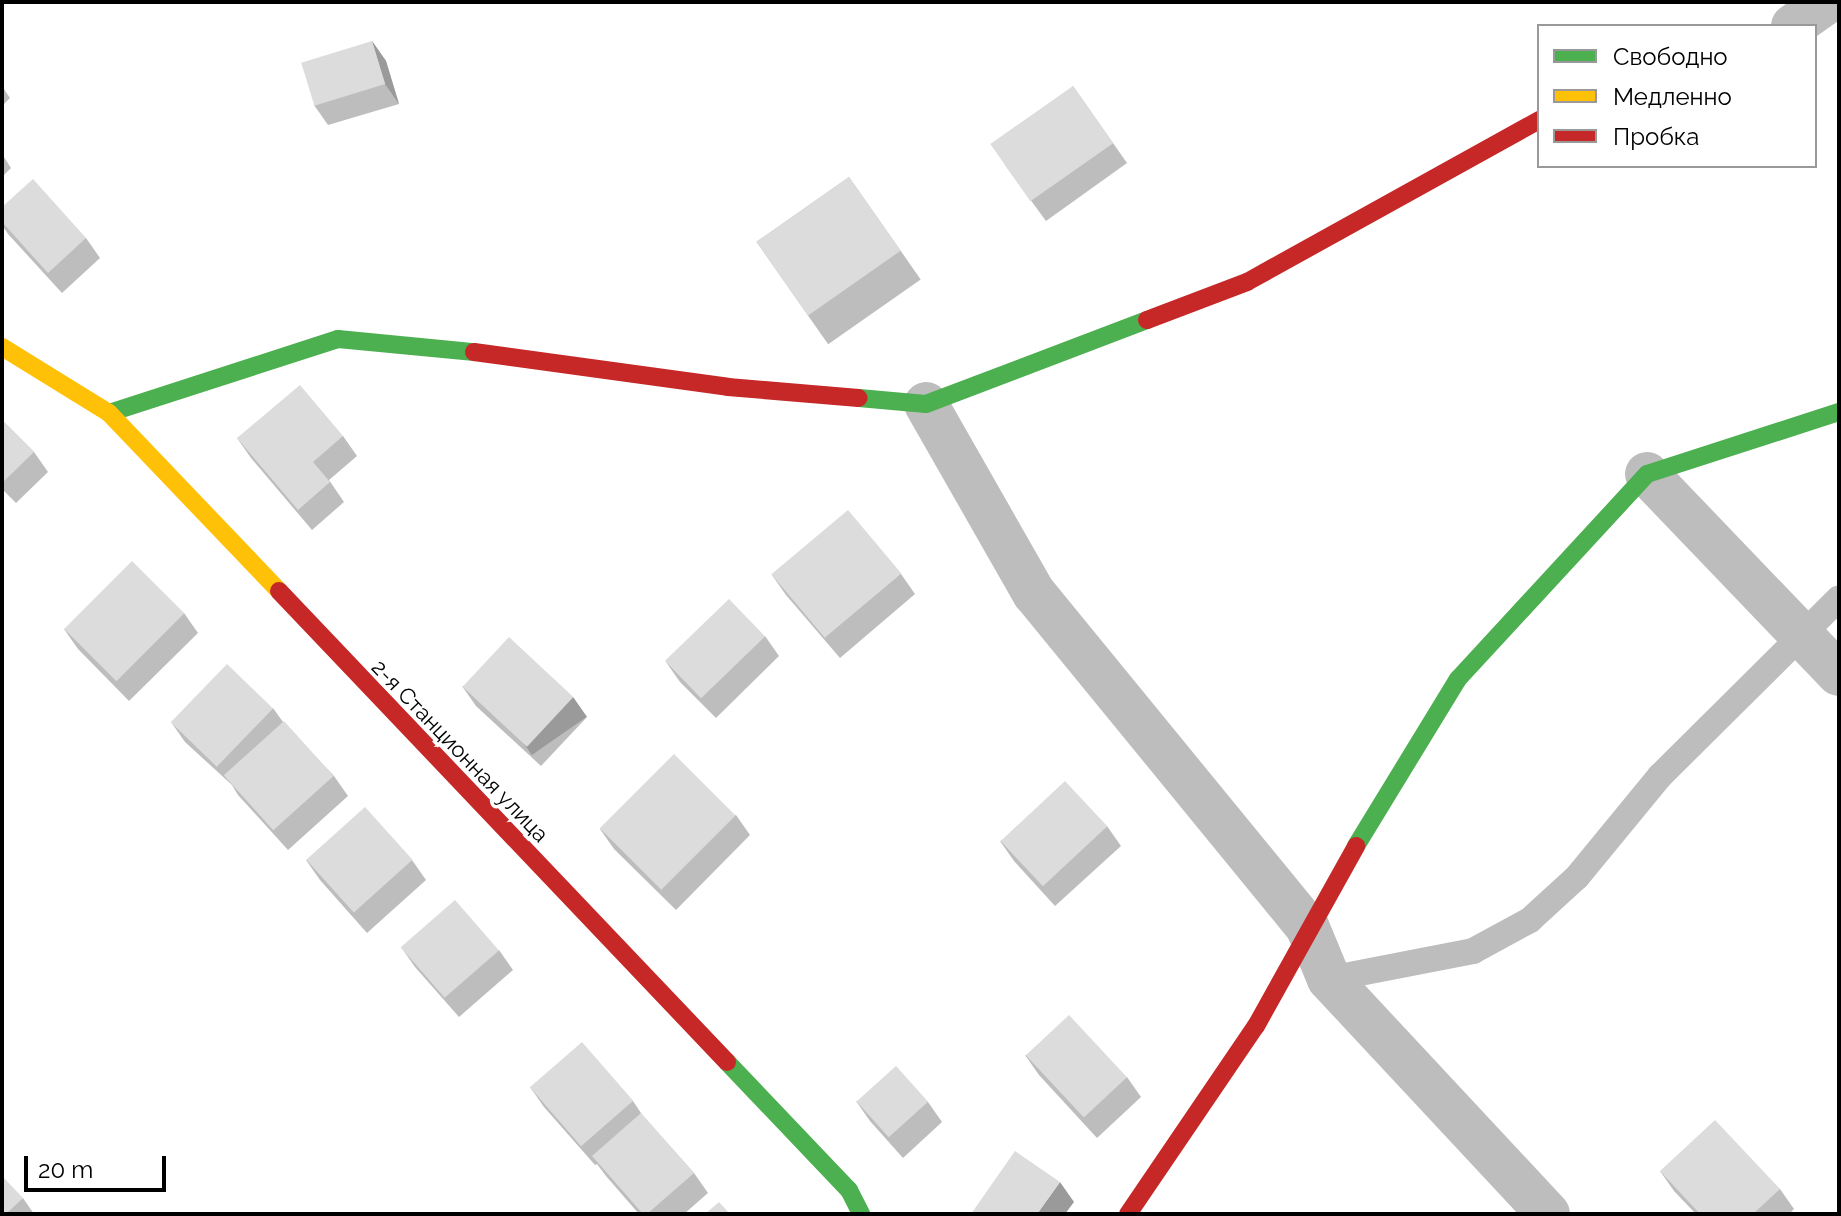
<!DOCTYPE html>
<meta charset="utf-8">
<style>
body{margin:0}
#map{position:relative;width:1841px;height:1216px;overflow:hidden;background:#fff;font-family:Raleway,sans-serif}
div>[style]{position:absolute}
.lane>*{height:26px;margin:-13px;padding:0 13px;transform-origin:13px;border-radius:13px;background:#bdbdbd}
.street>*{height:44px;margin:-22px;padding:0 22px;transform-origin:22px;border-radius:22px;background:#bdbdbd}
.fast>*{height:18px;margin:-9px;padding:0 9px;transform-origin:9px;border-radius:9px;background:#4caf50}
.slow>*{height:18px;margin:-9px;padding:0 9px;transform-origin:9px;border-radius:9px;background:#ffc107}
.jam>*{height:18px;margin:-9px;padding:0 9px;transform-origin:9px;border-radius:9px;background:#c62828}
.wall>*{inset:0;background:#bdbdbd;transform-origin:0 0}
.shaded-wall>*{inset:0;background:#9a9a9a;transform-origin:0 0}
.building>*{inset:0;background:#dcdcdc;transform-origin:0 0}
span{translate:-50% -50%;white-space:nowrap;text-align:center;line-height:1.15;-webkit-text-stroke:7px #fff;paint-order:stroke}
.street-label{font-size:22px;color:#000}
.frame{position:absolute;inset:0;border:4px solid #000;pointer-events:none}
.legend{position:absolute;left:1537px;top:24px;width:280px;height:144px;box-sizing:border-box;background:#fff;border:2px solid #999;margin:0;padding:10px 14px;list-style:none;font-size:24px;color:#000}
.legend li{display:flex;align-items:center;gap:16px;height:40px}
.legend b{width:40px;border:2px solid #999}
.scale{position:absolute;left:24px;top:1156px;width:142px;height:36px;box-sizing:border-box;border:4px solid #000;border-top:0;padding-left:10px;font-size:24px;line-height:28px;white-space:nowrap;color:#000;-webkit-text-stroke:6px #fff;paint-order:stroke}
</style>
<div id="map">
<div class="lane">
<div style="left:1329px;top:979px;width:147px;rotate:-11deg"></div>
<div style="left:1473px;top:951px;width:65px;rotate:-28.5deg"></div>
<div style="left:1530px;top:920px;width:64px;rotate:-42.5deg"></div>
<div style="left:1577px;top:877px;width:131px;rotate:-50.6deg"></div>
<div style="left:1660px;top:776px;width:252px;rotate:-44.8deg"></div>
</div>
<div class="street">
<div style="left:1793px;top:26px;width:42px;rotate:-35.2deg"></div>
<div style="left:926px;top:404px;width:218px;rotate:60.3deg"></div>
<div style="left:1034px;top:593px;width:431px;rotate:50.7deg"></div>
<div style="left:1307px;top:926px;width:57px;rotate:67.5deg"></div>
<div style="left:1329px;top:979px;width:321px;rotate:47deg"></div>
<div style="left:1647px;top:474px;width:277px;rotate:46.2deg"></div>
</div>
<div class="fast">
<div style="left:859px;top:398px;width:67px;rotate:5.1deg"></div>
<div style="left:926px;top:404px;width:236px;rotate:-20.8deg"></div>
<div style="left:109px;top:413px;width:241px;rotate:-17.9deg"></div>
<div style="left:338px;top:339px;width:137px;rotate:5.5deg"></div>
<div style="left:1356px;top:846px;width:196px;rotate:-58.6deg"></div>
<div style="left:1458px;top:679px;width:279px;rotate:-47.3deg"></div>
<div style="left:1647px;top:474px;width:202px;rotate:-17.9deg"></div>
<div style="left:727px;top:1062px;width:177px;rotate:46.4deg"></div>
<div style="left:849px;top:1190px;width:27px;rotate:63deg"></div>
</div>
<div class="slow">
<div style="left:2px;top:347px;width:126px;rotate:31.7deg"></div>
<div style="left:109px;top:413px;width:246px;rotate:46.3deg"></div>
</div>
<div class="jam">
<div style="left:1147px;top:320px;width:107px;rotate:-20.8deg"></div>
<div style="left:1247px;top:282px;width:334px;rotate:-29deg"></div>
<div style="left:474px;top:352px;width:256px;rotate:7.8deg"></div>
<div style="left:728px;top:387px;width:131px;rotate:4.8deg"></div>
<div style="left:279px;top:591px;width:650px;rotate:46.43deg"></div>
<div style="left:1128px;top:1214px;width:227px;rotate:-55.8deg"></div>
<div style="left:1256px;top:1026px;width:206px;rotate:-60.9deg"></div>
</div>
<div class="wall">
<div style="clip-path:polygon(372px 41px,386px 61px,399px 104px,328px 125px,314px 105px)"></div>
<div style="clip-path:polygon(2px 86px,10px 98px,2px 106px)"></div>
<div style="clip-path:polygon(1073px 86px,1127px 163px,1046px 221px,1005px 165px)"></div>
<div style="clip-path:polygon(2px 154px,11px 168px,2px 177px)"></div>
<div style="left:849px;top:177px;width:125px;height:113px;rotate:55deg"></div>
<div style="clip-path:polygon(2px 207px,86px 238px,100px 258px,62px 293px,8px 234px,2px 225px)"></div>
<div style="clip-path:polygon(2px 420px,34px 452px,48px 472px,16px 503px,2px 489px)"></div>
<div style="clip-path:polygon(343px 436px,357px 456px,329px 480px,344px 502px,312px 530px,251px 458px,237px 438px)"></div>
<div style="clip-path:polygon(901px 574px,915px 594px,840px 658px,786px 595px,772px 575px)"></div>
<div style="clip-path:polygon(184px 613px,198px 633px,129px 701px,78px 649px,64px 629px)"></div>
<div style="clip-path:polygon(765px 636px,779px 656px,716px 718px,680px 682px,666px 662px)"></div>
<div style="clip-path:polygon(462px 686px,573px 697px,587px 717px,541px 766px,476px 706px)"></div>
<div style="clip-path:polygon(273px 708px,283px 722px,334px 776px,348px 796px,288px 850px,238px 795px,232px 785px,185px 742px,171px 722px)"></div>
<div style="clip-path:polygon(736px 815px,750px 835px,676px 910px,614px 849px,600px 829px)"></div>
<div style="clip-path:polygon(1107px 826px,1121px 846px,1055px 906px,1014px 861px,1000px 841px)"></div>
<div style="clip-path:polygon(306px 860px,412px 860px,426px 880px,367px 933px,320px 880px)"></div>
<div style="clip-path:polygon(401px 947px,499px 950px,513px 970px,459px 1017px,415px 967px)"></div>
<div style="clip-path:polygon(1025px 1055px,1127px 1077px,1141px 1097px,1097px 1138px,1039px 1075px)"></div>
<div style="clip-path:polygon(530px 1087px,633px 1101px,643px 1116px,694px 1173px,708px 1193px,684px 1214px,639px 1214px,606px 1176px,597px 1164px,595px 1165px,544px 1107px)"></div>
<div style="clip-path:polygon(856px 1101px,928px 1102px,942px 1122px,903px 1158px,870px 1121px)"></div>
<div style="clip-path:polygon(1660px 1171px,1780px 1189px,1794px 1209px,1789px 1214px,1696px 1214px,1674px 1191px)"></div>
<div style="clip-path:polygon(23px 1198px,34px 1214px,2px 1214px)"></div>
</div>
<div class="shaded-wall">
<div style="clip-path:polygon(372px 41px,386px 61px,399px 104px,385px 84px)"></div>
<div style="left:573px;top:697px;width:24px;height:67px;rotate:55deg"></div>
<div style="clip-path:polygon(1060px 1182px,1074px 1202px,1065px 1214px,1037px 1214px)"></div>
</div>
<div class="building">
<div style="left:372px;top:41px;width:45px;height:74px;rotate:73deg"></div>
<div style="left:1073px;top:86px;width:70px;height:101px;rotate:55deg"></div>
<div style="left:849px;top:177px;width:90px;height:113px;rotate:55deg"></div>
<div style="clip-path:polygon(33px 179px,86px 238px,48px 273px,2px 222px,2px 207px)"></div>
<div style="clip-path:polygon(300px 385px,343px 436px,313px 462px,330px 482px,298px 510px,237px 438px)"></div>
<div style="clip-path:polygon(2px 420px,34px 452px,2px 483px)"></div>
<div style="left:848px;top:510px;width:83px;height:100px;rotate:50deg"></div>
<div style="left:132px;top:561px;width:74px;height:96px;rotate:45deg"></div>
<div style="left:729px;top:599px;width:52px;height:89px;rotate:46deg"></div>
<div style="left:509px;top:637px;width:88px;height:68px;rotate:43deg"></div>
<div style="left:227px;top:664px;width:64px;height:81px;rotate:44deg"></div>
<div style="left:284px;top:721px;width:74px;height:81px;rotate:48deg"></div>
<div style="left:674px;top:754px;width:87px;height:105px;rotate:45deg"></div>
<div style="left:1065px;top:781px;width:62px;height:88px;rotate:47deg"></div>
<div style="left:365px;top:807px;width:71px;height:79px;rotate:48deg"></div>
<div style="left:455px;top:900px;width:67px;height:72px;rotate:49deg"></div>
<div style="left:1069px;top:1015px;width:85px;height:59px;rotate:47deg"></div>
<div style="left:582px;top:1042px;width:78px;height:69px;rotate:49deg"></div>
<div style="left:896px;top:1066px;width:48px;height:53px;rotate:48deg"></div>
<div style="clip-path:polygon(641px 1113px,694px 1173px,647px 1214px,643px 1214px,592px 1156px)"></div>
<div style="clip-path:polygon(1715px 1120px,1780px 1189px,1753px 1214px,1700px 1214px,1660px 1171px)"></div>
<div style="clip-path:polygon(1015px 1151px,1060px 1182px,1037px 1214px,971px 1214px)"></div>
<div style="clip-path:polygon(2px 1176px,23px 1198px,6px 1214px,2px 1214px)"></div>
<div style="clip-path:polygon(719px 1202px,730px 1214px,705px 1214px)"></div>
</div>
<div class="street-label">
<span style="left:460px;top:751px;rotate:46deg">2-я Станционная улица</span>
</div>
<div class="frame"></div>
<ul class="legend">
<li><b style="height:10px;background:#4caf50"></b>Свободно</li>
<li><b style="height:10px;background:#ffc107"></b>Медленно</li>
<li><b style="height:10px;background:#c62828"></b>Пробка</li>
</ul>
<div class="scale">20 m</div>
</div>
